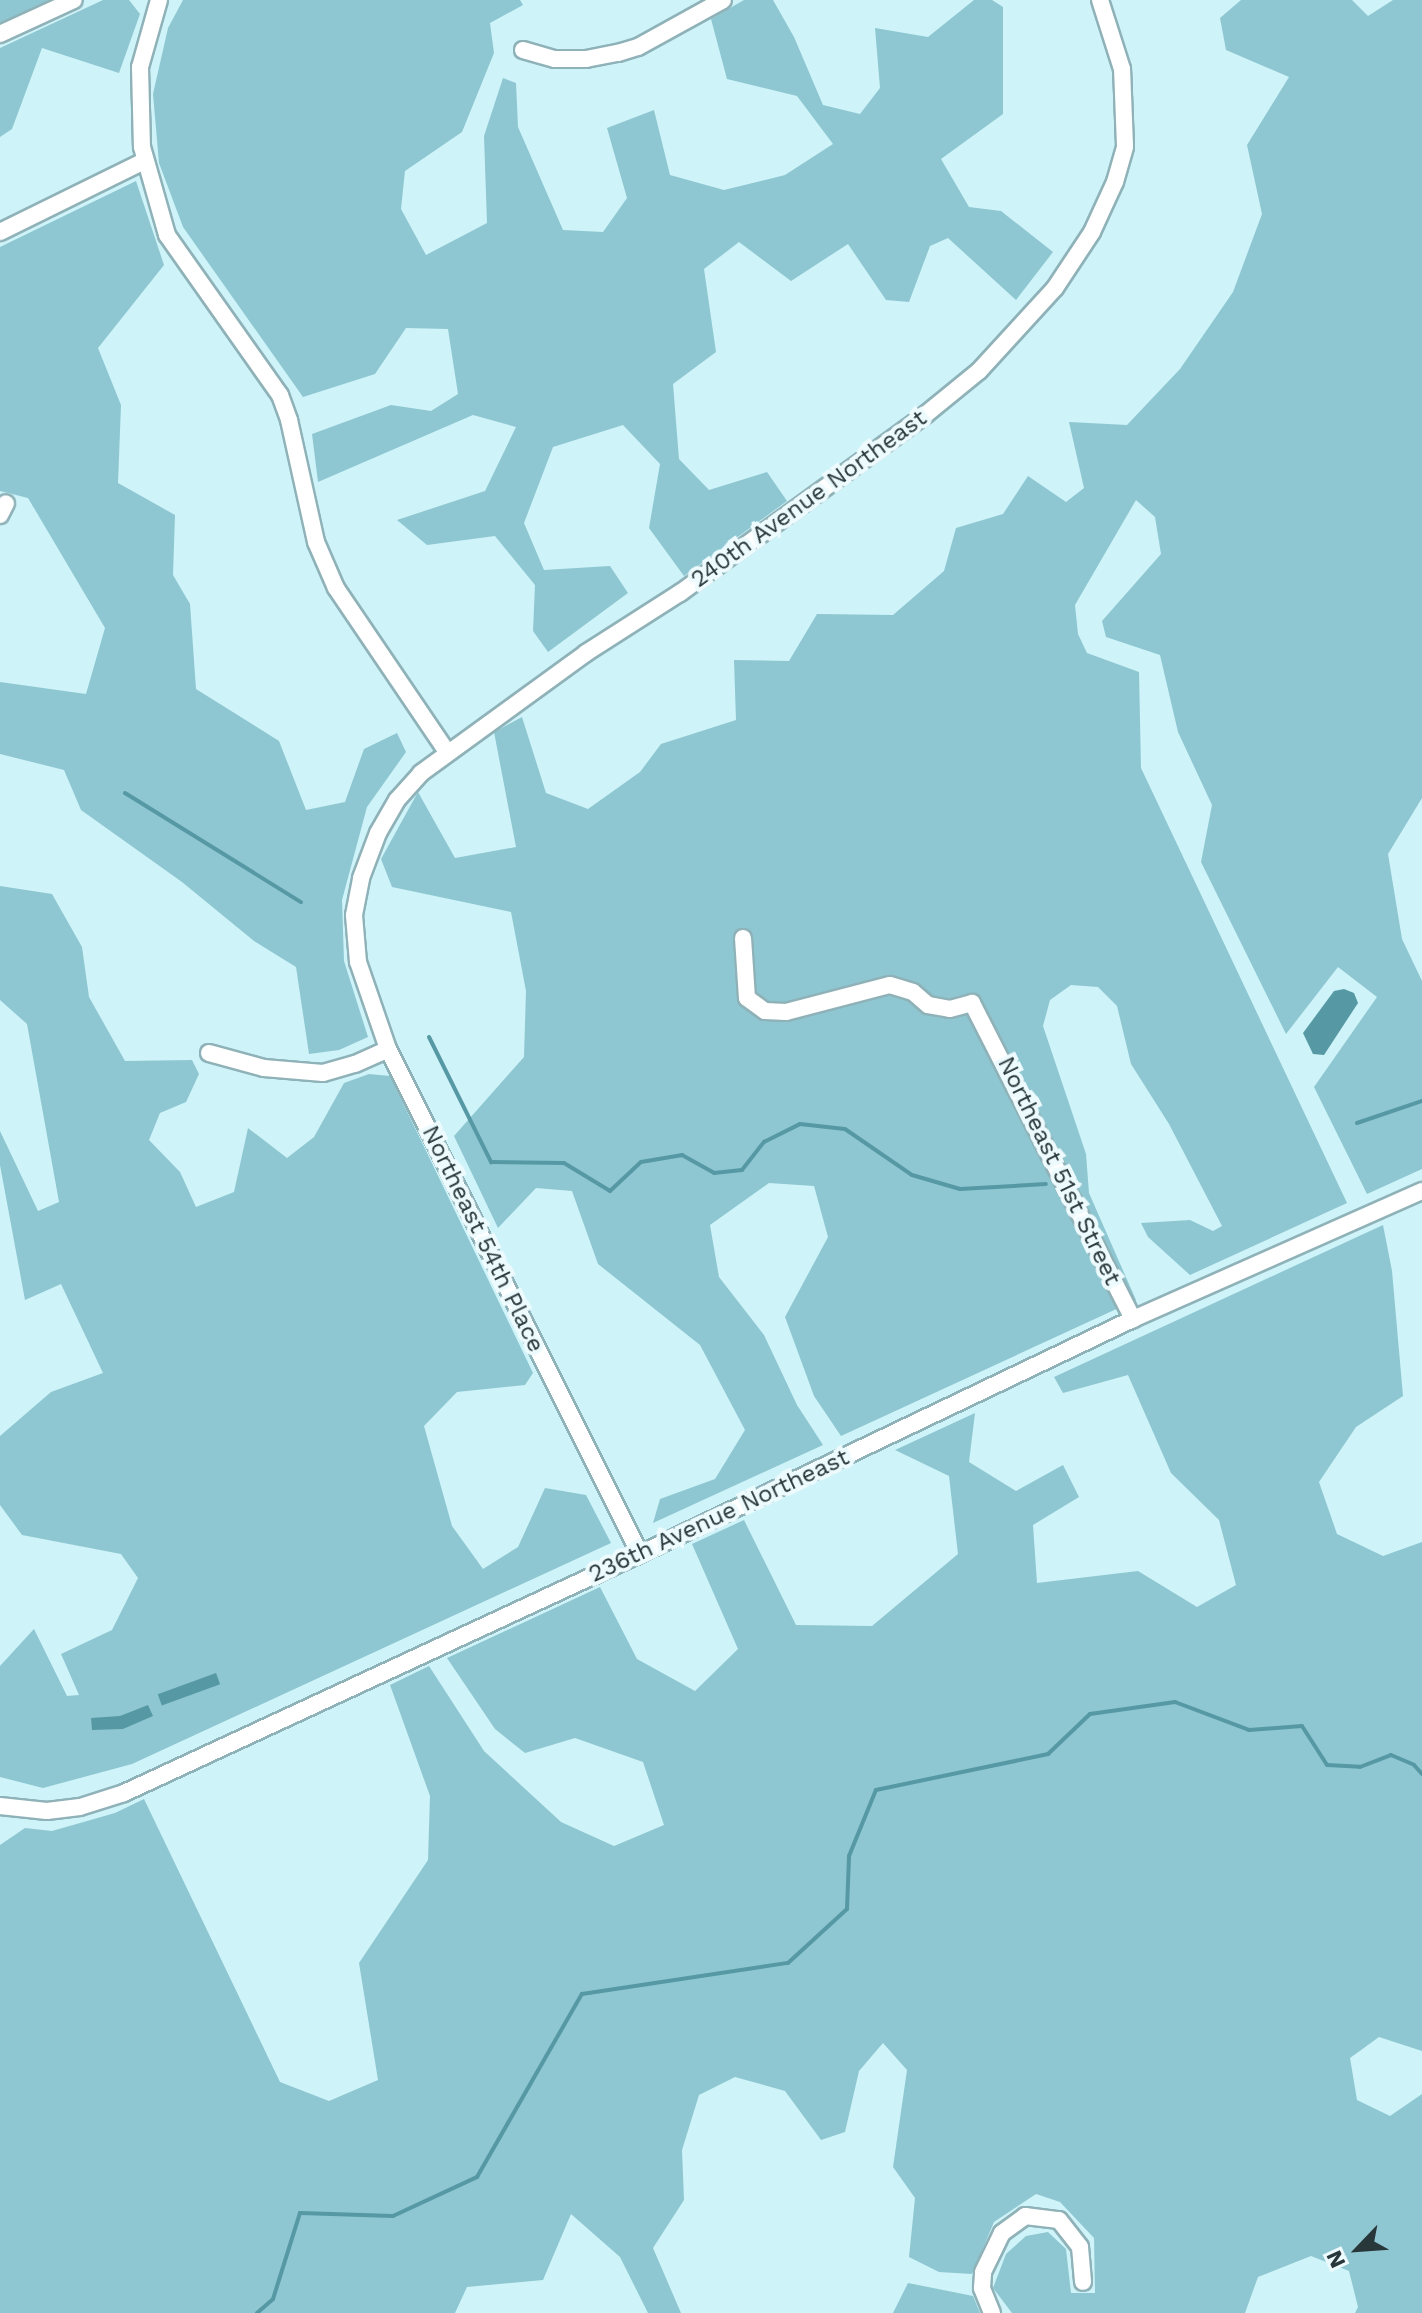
<!DOCTYPE html>
<style>
body{margin:0}
#map{position:relative;width:1422px;height:2313px;overflow:hidden;background:#cef3f9;font-family:"Work Sans",sans-serif}
div>[style]{position:absolute}
.green>*{inset:0;background:#8ec7d1}
.water>*{inset:0;background:#5699a4;transform-origin:0 0}
.stream>*{height:4px;margin:-2px;padding:0 2px;transform-origin:2px;border-radius:2px;background:#5699a4}
.roads{filter:drop-shadow(2px 0 #8fb2b8) drop-shadow(-2px 0 #8fb2b8) drop-shadow(0 2px #8fb2b8) drop-shadow(0 -2px #8fb2b8)}
.minor>*{height:16px;margin:-8px;padding:0 8px;transform-origin:8px;border-radius:8px;background:#fff}
span{translate:-50% -50%;white-space:nowrap;text-align:center;line-height:1.15;-webkit-text-stroke:8px #edfbfe;paint-order:stroke}
.street-label{font-size:24px;color:#283739}
.north{position:absolute;left:1318px;top:2209px;width:80px;height:80px;-webkit-text-stroke:6px #edfbfe;paint-order:stroke;rotate:245deg;font-size:22px;font-weight:700;line-height:32px;text-align:center;color:#283739}
.north::after{content:'';display:block;margin:auto;width:28px;height:36px;background:#283739;clip-path:polygon(50% 0,100% 100%,50% 72%,0 100%)}
</style>
<div id="map">
<div class="green">
<div style="clip-path:polygon(0 0,54px 0,0 24px)"></div>
<div style="clip-path:polygon(103px 0,129px 0,140px 14px,119px 73px,42px 48px,12px 129px,0 137px,0 48px)"></div>
<div style="clip-path:polygon(183px 0,520px 0,523px 5px,490px 23px,494px 53px,462px 132px,405px 171px,401px 209px,426px 255px,487px 223px,484px 136px,503px 78px,516px 83px,518px 127px,563px 230px,603px 232px,627px 198px,607px 128px,654px 110px,670px 175px,724px 190px,785px 175px,833px 144px,797px 96px,727px 79px,711px 19px,744px 0,773px 0,794px 37px,823px 105px,860px 114px,880px 88px,875px 28px,928px 37px,974px 0,992px 0,1003px 7px,1003px 114px,941px 159px,969px 207px,1001px 211px,1053px 252px,1016px 300px,948px 238px,930px 246px,909px 302px,886px 300px,848px 244px,791px 281px,739px 242px,704px 269px,716px 352px,673px 384px,679px 459px,709px 490px,767px 472px,787px 501px,684px 576px,649px 528px,660px 464px,623px 425px,553px 447px,524px 523px,544px 570px,610px 566px,628px 593px,548px 652px,533px 631px,535px 585px,495px 536px,427px 545px,397px 520px,485px 491px,516px 427px,473px 415px,318px 482px,312px 434px,391px 405px,431px 411px,458px 394px,448px 329px,406px 328px,375px 374px,303px 397px,183px 227px,159px 163px,153px 94px,168px 28px)"></div>
<div style="clip-path:polygon(1241px 0,1352px 0,1368px 16px,1393px 0,1422px 0,1422px 798px,1388px 854px,1402px 939px,1422px 981px,1422px 1169px,1367px 1194px,1314px 1087px,1377px 997px,1338px 967px,1286px 1034px,1201px 862px,1212px 805px,1178px 732px,1160px 655px,1106px 637px,1102px 621px,1161px 554px,1155px 517px,1136px 500px,1075px 605px,1078px 634px,1087px 653px,1139px 672px,1141px 768px,1347px 1203px,1190px 1275px,1148px 1237px,1141px 1223px,1190px 1220px,1213px 1231px,1222px 1226px,1169px 1124px,1131px 1064px,1117px 1006px,1098px 987px,1071px 985px,1050px 1000px,1043px 1026px,1086px 1154px,1089px 1193px,1136px 1300px,841px 1436px,814px 1396px,785px 1317px,828px 1237px,814px 1186px,769px 1183px,710px 1225px,719px 1277px,764px 1335px,797px 1405px,823px 1445px,653px 1523px,660px 1499px,715px 1479px,745px 1430px,700px 1345px,598px 1264px,572px 1191px,536px 1188px,498px 1228px,454px 1136px,524px 1057px,526px 991px,511px 912px,392px 887px,381px 859px,418px 792px,455px 858px,516px 847px,494px 732px,522px 717px,546px 793px,588px 809px,640px 772px,661px 744px,736px 720px,734px 660px,789px 661px,817px 614px,893px 615px,944px 571px,956px 528px,1003px 514px,1028px 476px,1066px 502px,1084px 488px,1069px 422px,1127px 425px,1180px 369px,1233px 292px,1262px 214px,1247px 145px,1289px 77px,1226px 50px,1220px 18px)"></div>
<div style="clip-path:polygon(136px 181px,164px 265px,98px 348px,121px 405px,118px 483px,175px 515px,173px 575px,190px 604px,196px 689px,279px 741px,306px 810px,345px 802px,364px 749px,397px 733px,406px 752px,367px 807px,342px 900px,344px 961px,368px 1037px,339px 1050px,309px 1054px,296px 967px,254px 941px,182px 882px,81px 810px,64px 770px,0 754px,0 682px,86px 694px,105px 628px,28px 498px,0 491px,0 247px)"></div>
<div style="clip-path:polygon(0 886px,52px 894px,82px 947px,89px 997px,125px 1061px,192px 1060px,199px 1074px,186px 1102px,160px 1113px,149px 1140px,180px 1172px,196px 1207px,234px 1192px,248px 1128px,287px 1158px,314px 1137px,344px 1083px,369px 1074px,390px 1076px,533px 1373px,525px 1385px,457px 1392px,424px 1426px,452px 1526px,483px 1569px,518px 1547px,545px 1488px,586px 1495px,611px 1543px,132px 1764px,43px 1788px,0 1777px,0 1666px,34px 1629px,67px 1696px,79px 1695px,61px 1654px,112px 1630px,138px 1578px,121px 1554px,22px 1535px,0 1505px,0 1436px,51px 1392px,103px 1373px,61px 1284px,25px 1300px,0 1165px,0 1131px,38px 1211px,59px 1202px,27px 1024px,0 1000px)"></div>
<div style="clip-path:polygon(1383px 1225px,1392px 1271px,1403px 1396px,1356px 1427px,1319px 1482px,1337px 1534px,1383px 1556px,1422px 1542px,1422px 2051px,1379px 2037px,1350px 2058px,1357px 2100px,1390px 2116px,1422px 2094px,1422px 2313px,1355px 2313px,1358px 2307px,1349px 2271px,1311px 2256px,1258px 2277px,1245px 2313px,1012px 2313px,993px 2288px,1006px 2254px,1026px 2236px,1048px 2232px,1066px 2249px,1071px 2293px,1095px 2293px,1094px 2238px,1060px 2202px,1036px 2194px,994px 2222px,972px 2274px,939px 2272px,909px 2257px,915px 2198px,893px 2167px,907px 2070px,883px 2043px,859px 2071px,845px 2132px,821px 2140px,785px 2091px,735px 2077px,699px 2095px,682px 2150px,684px 2200px,653px 2248px,681px 2313px,648px 2313px,620px 2257px,571px 2214px,543px 2280px,467px 2287px,455px 2313px,0 2313px,0 1845px,25px 1828px,52px 1831px,115px 1813px,144px 1799px,280px 2082px,329px 2101px,378px 2080px,359px 1963px,428px 1860px,430px 1796px,390px 1685px,429px 1666px,484px 1751px,561px 1822px,614px 1846px,664px 1825px,643px 1762px,575px 1738px,525px 1753px,495px 1729px,447px 1658px,600px 1587px,637px 1659px,695px 1691px,738px 1649px,692px 1544px,744px 1520px,796px 1625px,872px 1626px,958px 1554px,949px 1476px,895px 1450px,975px 1413px,969px 1462px,1016px 1491px,1063px 1465px,1079px 1497px,1033px 1525px,1037px 1583px,1138px 1571px,1197px 1607px,1236px 1585px,1219px 1520px,1171px 1473px,1128px 1375px,1063px 1393px,1054px 1377px)"></div>
<div style="clip-path:polygon(908px 2283px,973px 2296px,980px 2313px,893px 2313px)"></div>
</div>
<div class="water">
<div style="clip-path:polygon(1344px 989px,1354px 993px,1358px 1003px,1324px 1055px,1313px 1054px,1303px 1033px,1334px 991px)"></div>
<div style="left:216px;top:1673px;width:12px;height:62px;rotate:70deg"></div>
<div style="clip-path:polygon(148px 1705px,153px 1716px,123px 1729px,92px 1730px,91px 1718px,120px 1716px)"></div>
</div>
<div class="stream">
<div style="left:125px;top:793px;width:207px;rotate:31.8deg"></div>
<div style="left:429px;top:1037px;width:140px;rotate:63.6deg"></div>
<div style="left:491px;top:1162px;width:73px;rotate:0.8deg"></div>
<div style="left:564px;top:1163px;width:54px;rotate:31.3deg"></div>
<div style="left:610px;top:1191px;width:42px;rotate:-43.1deg"></div>
<div style="left:641px;top:1162px;width:42px;rotate:-9.7deg"></div>
<div style="left:682px;top:1155px;width:37px;rotate:29deg"></div>
<div style="left:714px;top:1173px;width:28px;rotate:-6deg"></div>
<div style="left:742px;top:1170px;width:36px;rotate:-52deg"></div>
<div style="left:764px;top:1142px;width:40px;rotate:-26.6deg"></div>
<div style="left:800px;top:1124px;width:45px;rotate:6.3deg"></div>
<div style="left:845px;top:1129px;width:81px;rotate:34.5deg"></div>
<div style="left:912px;top:1175px;width:50px;rotate:16.3deg"></div>
<div style="left:960px;top:1189px;width:86px;rotate:-3.3deg"></div>
<div style="left:1357px;top:1123px;width:69px;rotate:-18.7deg"></div>
<div style="left:257px;top:2313px;width:21px;rotate:-41deg"></div>
<div style="left:273px;top:2299px;width:90px;rotate:-72.6deg"></div>
<div style="left:300px;top:2213px;width:93px;rotate:1.8deg"></div>
<div style="left:393px;top:2216px;width:93px;rotate:-24.9deg"></div>
<div style="left:477px;top:2177px;width:211px;rotate:-60.2deg"></div>
<div style="left:582px;top:1994px;width:208px;rotate:-8.6deg"></div>
<div style="left:788px;top:1963px;width:80px;rotate:-42.5deg"></div>
<div style="left:847px;top:1909px;width:53px;rotate:-87.8deg"></div>
<div style="left:849px;top:1856px;width:71px;rotate:-67.8deg"></div>
<div style="left:876px;top:1790px;width:176px;rotate:-11.8deg"></div>
<div style="left:1048px;top:1754px;width:58px;rotate:-43.6deg"></div>
<div style="left:1090px;top:1714px;width:86px;rotate:-8deg"></div>
<div style="left:1175px;top:1702px;width:79px;rotate:20.7deg"></div>
<div style="left:1249px;top:1730px;width:53px;rotate:-4.3deg"></div>
<div style="left:1302px;top:1726px;width:46px;rotate:57.3deg"></div>
<div style="left:1327px;top:1765px;width:33px;rotate:3deg"></div>
<div style="left:1360px;top:1767px;width:33px;rotate:-21deg"></div>
<div style="left:1391px;top:1755px;width:25px;rotate:23deg"></div>
<div style="left:1414px;top:1765px;width:12px;rotate:48deg"></div>
</div>
<div class="roads">
<div class="minor">
<div style="left:159px;top:0;width:70px;rotate:105.8deg"></div>
<div style="left:140px;top:67px;width:80px;rotate:88.6deg"></div>
<div style="left:142px;top:147px;width:91px;rotate:74.1deg"></div>
<div style="left:167px;top:235px;width:196px;rotate:54.8deg"></div>
<div style="left:280px;top:395px;width:27px;rotate:70deg"></div>
<div style="left:289px;top:420px;width:125px;rotate:77.5deg"></div>
<div style="left:316px;top:542px;width:50px;rotate:66.5deg"></div>
<div style="left:336px;top:588px;width:198px;rotate:55.9deg"></div>
<div style="left:0;top:34px;width:81px;rotate:-24.7deg"></div>
<div style="left:523px;top:50px;width:33px;rotate:16deg"></div>
<div style="left:555px;top:59px;width:31px"></div>
<div style="left:586px;top:59px;width:33px;rotate:-11deg"></div>
<div style="left:618px;top:53px;width:21px;rotate:-17deg"></div>
<div style="left:638px;top:47px;width:97px;rotate:-28.9deg"></div>
<div style="left:0;top:232px;width:161px;rotate:-26.2deg"></div>
<div style="left:0;top:515px;width:13px;rotate:-63deg"></div>
<div style="left:743px;top:938px;width:60px;rotate:86.2deg"></div>
<div style="left:747px;top:998px;width:22px;rotate:36deg"></div>
<div style="left:765px;top:1011px;width:21px;rotate:3deg"></div>
<div style="left:786px;top:1012px;width:107px;rotate:-14.6deg"></div>
<div style="left:890px;top:985px;width:24px;rotate:17deg"></div>
<div style="left:913px;top:992px;width:20px;rotate:41deg"></div>
<div style="left:928px;top:1005px;width:22px;rotate:10deg"></div>
<div style="left:950px;top:1009px;width:23px;rotate:-15deg"></div>
<div style="left:972px;top:1003px;width:355px;rotate:63deg"></div>
<div style="left:209px;top:1053px;width:57px;rotate:15.3deg"></div>
<div style="left:264px;top:1068px;width:59px;rotate:4.8deg"></div>
<div style="left:323px;top:1073px;width:33px;rotate:-16deg"></div>
<div style="left:355px;top:1064px;width:36px;rotate:-24deg"></div>
<div style="left:640px;top:1554px;width:564px;rotate:-116.52deg"></div>
<div style="left:388px;top:1049px;width:92px;rotate:-109deg"></div>
<div style="left:358px;top:962px;width:47px;rotate:-94.9deg"></div>
<div style="left:354px;top:915px;width:38px;rotate:-79deg"></div>
<div style="left:361px;top:878px;width:48px;rotate:-69.3deg"></div>
<div style="left:378px;top:833px;width:38px;rotate:-60deg"></div>
<div style="left:397px;top:800px;width:36px;rotate:-48deg"></div>
<div style="left:421px;top:773px;width:204px;rotate:-36deg"></div>
<div style="left:586px;top:653px;width:112px;rotate:-32.6deg"></div>
<div style="left:680px;top:593px;width:303px;rotate:-36deg"></div>
<div style="left:925px;top:415px;width:70px;rotate:-39.2deg"></div>
<div style="left:979px;top:371px;width:113px;rotate:-47.5deg"></div>
<div style="left:1055px;top:288px;width:67px;rotate:-56.5deg"></div>
<div style="left:1092px;top:232px;width:55px;rotate:-65.3deg"></div>
<div style="left:1115px;top:182px;width:37px;rotate:-74deg"></div>
<div style="left:1125px;top:146px;width:77px;rotate:-92.2deg"></div>
<div style="left:1122px;top:69px;width:72px;rotate:-107.7deg"></div>
<div style="left:0;top:1806px;width:47px;rotate:6.1deg"></div>
<div style="left:47px;top:1811px;width:33px;rotate:-7deg"></div>
<div style="left:80px;top:1807px;width:46px;rotate:-17.7deg"></div>
<div style="left:124px;top:1793px;width:569px;rotate:-24.85deg"></div>
<div style="left:640px;top:1554px;width:546px;rotate:-25.49deg"></div>
<div style="left:1133px;top:1319px;width:316px;rotate:-23.9deg"></div>
<div style="left:992px;top:2313px;width:27px;rotate:-112deg"></div>
<div style="left:982px;top:2288px;width:16px;rotate:-86deg"></div>
<div style="left:983px;top:2272px;width:43px;rotate:-64deg"></div>
<div style="left:1002px;top:2233px;width:29px;rotate:-36deg"></div>
<div style="left:1025px;top:2216px;width:34px;rotate:7deg"></div>
<div style="left:1059px;top:2220px;width:34px;rotate:52deg"></div>
<div style="left:1080px;top:2247px;width:35px;rotate:85deg"></div>
</div>
</div>
<div class="street-label">
<span style="left:809px;top:499px;rotate:-36deg">240th Avenue Northeast</span>
<span style="left:1059px;top:1171px;rotate:64deg">Northeast 51st Street</span>
<span style="left:483px;top:1239px;rotate:64deg">Northeast 54th Place</span>
<span style="left:719px;top:1516px;rotate:-25deg">236th Avenue Northeast</span>
</div>
<div class="north">N</div>
</div>
